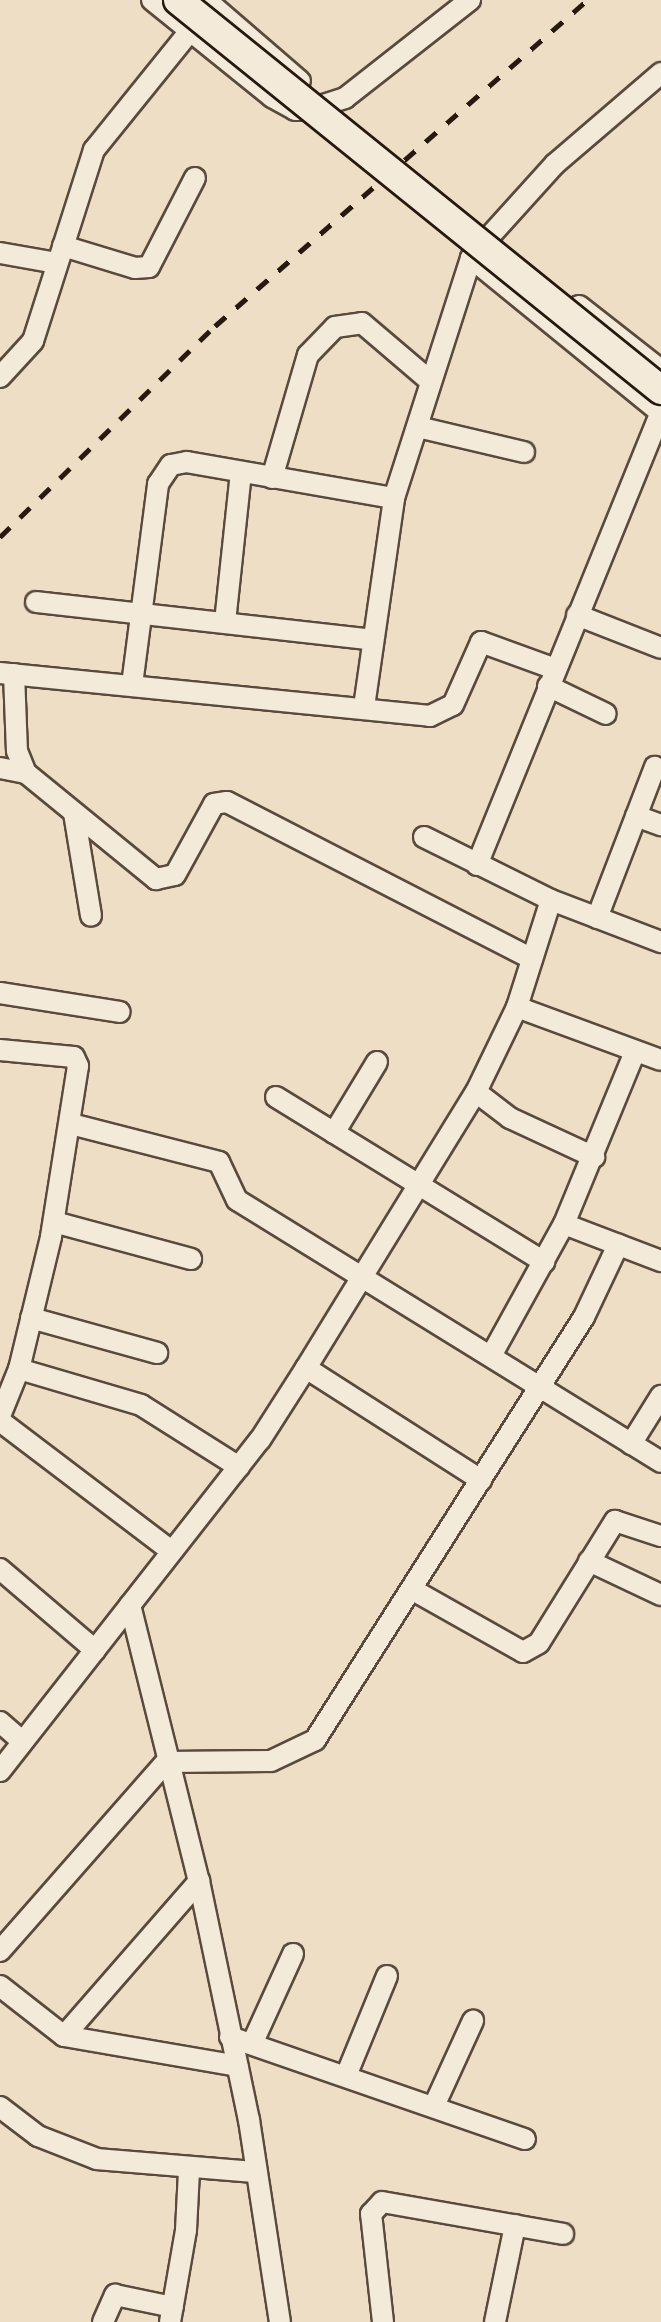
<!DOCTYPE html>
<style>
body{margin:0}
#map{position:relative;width:661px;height:2322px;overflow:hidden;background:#eedec6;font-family:Alegreya,serif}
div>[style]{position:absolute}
.roads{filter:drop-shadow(2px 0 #594a3d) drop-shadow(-2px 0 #594a3d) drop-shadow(0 2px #594a3d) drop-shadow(0 -2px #594a3d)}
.minor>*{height:20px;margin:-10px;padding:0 10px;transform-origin:10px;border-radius:10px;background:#f4eada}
.rail>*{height:5px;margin-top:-2.5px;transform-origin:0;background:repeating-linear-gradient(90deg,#27190f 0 14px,transparent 0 28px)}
.bridges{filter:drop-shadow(2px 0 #27190f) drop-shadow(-2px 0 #27190f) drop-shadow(0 2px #27190f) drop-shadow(0 -2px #27190f)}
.secondary-bridge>*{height:28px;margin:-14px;padding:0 14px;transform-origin:14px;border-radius:14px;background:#f4eada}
span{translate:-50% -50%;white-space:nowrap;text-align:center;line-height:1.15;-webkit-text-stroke:7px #f4eada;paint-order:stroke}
</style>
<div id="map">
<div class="roads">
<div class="minor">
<div style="left:152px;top:0;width:154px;rotate:38.9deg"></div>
<div style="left:272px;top:97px;width:26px;rotate:29deg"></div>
<div style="left:295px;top:110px;width:13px"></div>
<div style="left:308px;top:110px;width:39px;rotate:-18deg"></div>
<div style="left:345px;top:98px;width:159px;rotate:-38.1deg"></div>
<div style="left:206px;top:0;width:124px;rotate:40.8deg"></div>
<div style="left:489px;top:237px;width:98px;rotate:-47.9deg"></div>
<div style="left:555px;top:164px;width:140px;rotate:-40.6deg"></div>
<div style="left:63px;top:246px;width:75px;rotate:17deg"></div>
<div style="left:135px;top:268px;width:14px;rotate:-4deg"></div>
<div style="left:149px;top:267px;width:100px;rotate:-62.7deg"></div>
<div style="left:0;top:253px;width:58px;rotate:10deg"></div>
<div style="left:471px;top:258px;width:245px;rotate:39.2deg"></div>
<div style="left:579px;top:306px;width:104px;rotate:38deg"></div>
<div style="left:0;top:377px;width:49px;rotate:-47.5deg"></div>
<div style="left:33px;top:341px;width:201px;rotate:-72.3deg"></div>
<div style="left:94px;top:150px;width:154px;rotate:-51.1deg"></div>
<div style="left:418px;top:427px;width:109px;rotate:13.3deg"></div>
<div style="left:272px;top:478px;width:128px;rotate:-73.7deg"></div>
<div style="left:308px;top:355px;width:39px;rotate:-46deg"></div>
<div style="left:335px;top:327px;width:27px;rotate:-8deg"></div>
<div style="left:362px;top:323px;width:88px;rotate:40.4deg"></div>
<div style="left:36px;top:602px;width:339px;rotate:6.4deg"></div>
<div style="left:577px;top:615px;width:90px;rotate:21.4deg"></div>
<div style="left:225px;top:622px;width:150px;rotate:-83.9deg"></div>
<div style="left:0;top:673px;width:432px;rotate:5.7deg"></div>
<div style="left:430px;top:716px;width:25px;rotate:-26deg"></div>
<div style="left:453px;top:705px;width:69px;rotate:-66deg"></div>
<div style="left:481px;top:642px;width:79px;rotate:20deg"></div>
<div style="left:14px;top:674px;width:77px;rotate:87.8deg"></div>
<div style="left:17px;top:751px;width:24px;rotate:68deg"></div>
<div style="left:26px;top:773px;width:168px;rotate:39.2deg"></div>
<div style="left:156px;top:879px;width:19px;rotate:-12deg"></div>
<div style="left:175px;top:875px;width:81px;rotate:-61.2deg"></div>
<div style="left:214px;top:804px;width:13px;rotate:-9deg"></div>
<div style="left:227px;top:802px;width:343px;rotate:27.2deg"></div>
<div style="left:132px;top:685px;width:203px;rotate:-82.6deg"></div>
<div style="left:158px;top:484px;width:23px;rotate:-56deg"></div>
<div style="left:171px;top:465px;width:16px;rotate:-11deg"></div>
<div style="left:187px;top:462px;width:210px;rotate:9.9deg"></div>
<div style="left:548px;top:686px;width:64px;rotate:25.8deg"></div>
<div style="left:364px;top:707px;width:211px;rotate:-81.8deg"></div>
<div style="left:394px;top:498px;width:252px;rotate:-72.2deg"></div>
<div style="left:471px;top:258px;width:28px;rotate:-46deg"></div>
<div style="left:0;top:768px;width:26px;rotate:11deg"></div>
<div style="left:74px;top:813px;width:104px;rotate:80.6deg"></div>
<div style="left:636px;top:816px;width:27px;rotate:20deg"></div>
<div style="left:424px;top:837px;width:142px;rotate:26.4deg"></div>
<div style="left:551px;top:900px;width:118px;rotate:20.9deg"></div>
<div style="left:477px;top:865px;width:490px;rotate:-67.9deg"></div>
<div style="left:597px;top:918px;width:162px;rotate:-69deg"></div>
<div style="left:0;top:993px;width:121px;rotate:9deg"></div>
<div style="left:517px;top:1007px;width:153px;rotate:20.2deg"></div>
<div style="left:0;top:1050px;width:74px;rotate:5.4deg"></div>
<div style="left:74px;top:1057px;width:10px;rotate:66deg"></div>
<div style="left:78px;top:1066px;width:173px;rotate:99deg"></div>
<div style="left:51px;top:1237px;width:136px;rotate:103.6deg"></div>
<div style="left:19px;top:1369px;width:51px;rotate:112deg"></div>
<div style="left:476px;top:1092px;width:43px;rotate:37.4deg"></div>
<div style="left:510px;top:1118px;width:93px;rotate:24.9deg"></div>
<div style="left:276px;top:1097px;width:315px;rotate:31.6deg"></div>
<div style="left:71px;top:1124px;width:153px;rotate:14.4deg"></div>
<div style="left:219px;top:1162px;width:42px;rotate:64.7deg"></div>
<div style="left:237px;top:1200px;width:498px;rotate:31.7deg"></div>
<div style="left:334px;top:1133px;width:83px;rotate:-58.8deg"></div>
<div style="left:54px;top:1222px;width:142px;rotate:15.1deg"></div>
<div style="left:564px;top:1224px;width:104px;rotate:20.9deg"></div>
<div style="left:31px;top:1318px;width:131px;rotate:15.5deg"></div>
<div style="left:491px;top:1356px;width:151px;rotate:-61.1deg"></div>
<div style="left:564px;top:1224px;width:186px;rotate:-67.6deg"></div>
<div style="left:306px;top:1368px;width:208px;rotate:32.6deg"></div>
<div style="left:19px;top:1369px;width:127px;rotate:16.4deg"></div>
<div style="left:141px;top:1405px;width:116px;rotate:32.3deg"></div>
<div style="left:0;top:1421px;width:215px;rotate:37.2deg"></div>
<div style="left:631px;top:1444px;width:57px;rotate:-58deg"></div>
<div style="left:589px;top:1561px;width:80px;rotate:25.3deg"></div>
<div style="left:0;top:1569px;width:125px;rotate:40.5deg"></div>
<div style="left:413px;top:1590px;width:126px;rotate:29.4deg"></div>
<div style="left:523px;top:1652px;width:18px;rotate:-29deg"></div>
<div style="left:539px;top:1643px;width:144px;rotate:-58.1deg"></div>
<div style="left:615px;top:1521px;width:48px;rotate:18.1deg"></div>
<div style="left:130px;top:1605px;width:284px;rotate:76deg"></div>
<div style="left:199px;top:1881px;width:244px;rotate:78.2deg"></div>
<div style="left:249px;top:2120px;width:204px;rotate:81.3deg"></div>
<div style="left:0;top:1722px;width:30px;rotate:41deg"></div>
<div style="left:0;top:1771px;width:421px;rotate:-51.9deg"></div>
<div style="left:260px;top:1440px;width:85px;rotate:-57.4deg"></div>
<div style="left:306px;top:1368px;width:324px;rotate:-58.4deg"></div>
<div style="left:476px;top:1092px;width:94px;rotate:-64.2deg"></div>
<div style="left:517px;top:1007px;width:112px;rotate:-72.4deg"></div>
<div style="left:0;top:1951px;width:252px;rotate:-48.7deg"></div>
<div style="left:166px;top:1762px;width:105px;rotate:-0.5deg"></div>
<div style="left:271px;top:1761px;width:49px;rotate:-25.5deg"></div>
<div style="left:315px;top:1740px;width:501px;rotate:-57.55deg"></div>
<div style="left:584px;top:1317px;width:80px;rotate:-64.7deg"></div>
<div style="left:0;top:1986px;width:81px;rotate:38deg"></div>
<div style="left:64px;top:2036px;width:176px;rotate:9.8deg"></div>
<div style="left:64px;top:2036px;width:206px;rotate:-48.9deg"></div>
<div style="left:230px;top:2037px;width:312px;rotate:19.1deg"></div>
<div style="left:252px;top:2044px;width:99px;rotate:-65.5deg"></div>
<div style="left:346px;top:2076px;width:108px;rotate:-67.7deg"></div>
<div style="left:434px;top:2106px;width:94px;rotate:-65.4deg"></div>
<div style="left:0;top:2107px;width:48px;rotate:37.3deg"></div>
<div style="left:38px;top:2136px;width:63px;rotate:21.3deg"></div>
<div style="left:97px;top:2159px;width:160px;rotate:4.7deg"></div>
<div style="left:103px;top:2322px;width:30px;rotate:-66deg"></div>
<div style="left:115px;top:2295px;width:59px;rotate:11.7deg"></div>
<div style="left:170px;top:2322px;width:93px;rotate:-80.1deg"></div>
<div style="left:186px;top:2230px;width:59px;rotate:-87.1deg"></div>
<div style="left:383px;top:2322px;width:109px;rotate:-96.3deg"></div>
<div style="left:371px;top:2214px;width:16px;rotate:-47deg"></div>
<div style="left:382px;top:2202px;width:184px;rotate:10deg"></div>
<div style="left:495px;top:2322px;width:99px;rotate:-78.3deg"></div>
</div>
</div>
<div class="rail">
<div style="left:0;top:537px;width:301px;rotate:-44.5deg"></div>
<div style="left:215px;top:326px;width:495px;rotate:-41.2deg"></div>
</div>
<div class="bridges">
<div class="secondary-bridge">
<div style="left:178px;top:0;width:621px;rotate:38.92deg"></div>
</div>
</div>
</div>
